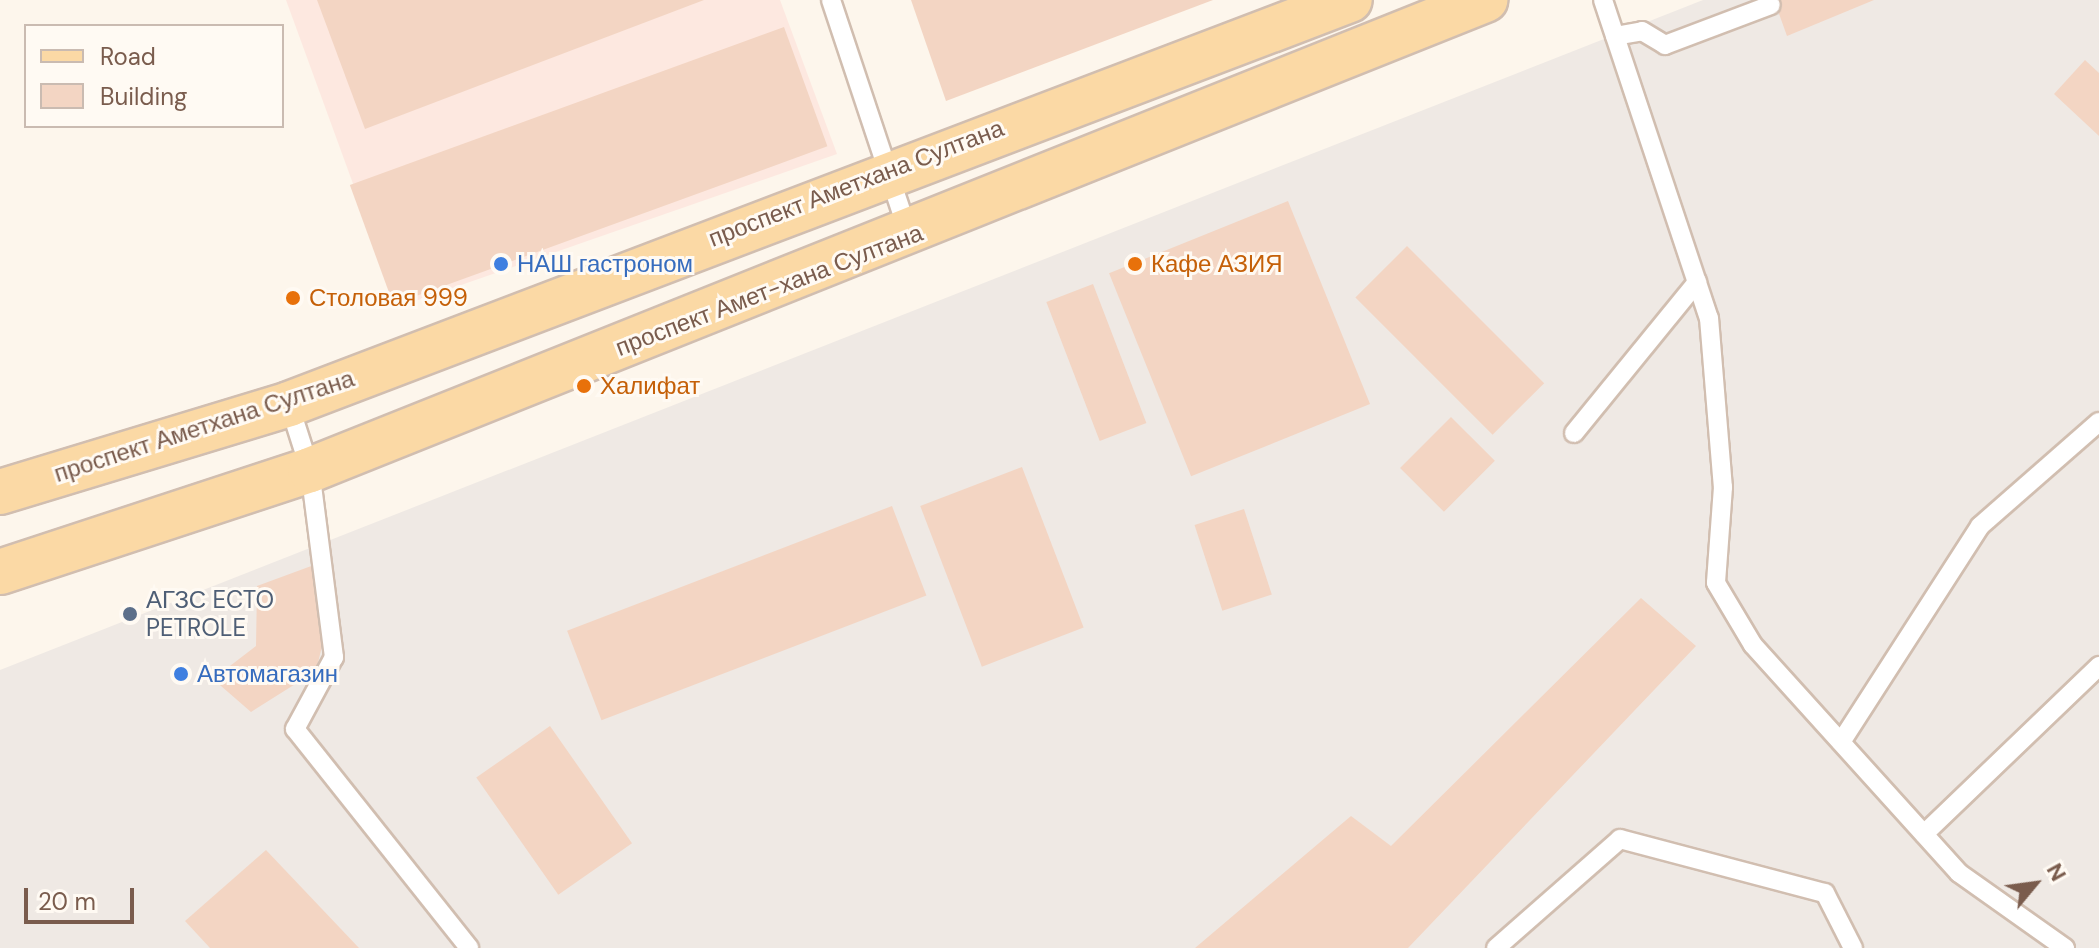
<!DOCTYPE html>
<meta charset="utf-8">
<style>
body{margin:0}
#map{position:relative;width:2099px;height:948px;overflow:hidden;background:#fdf6ec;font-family:"DM Sans",sans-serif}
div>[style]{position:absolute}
.commercial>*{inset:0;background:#fde8e0}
.industrial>*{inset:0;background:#efe9e4}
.building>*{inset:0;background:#f3d5c3;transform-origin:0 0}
.roads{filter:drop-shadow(2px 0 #d1beb0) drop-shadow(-2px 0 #d1beb0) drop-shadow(0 2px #d1beb0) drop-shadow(0 -2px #d1beb0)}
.lane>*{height:18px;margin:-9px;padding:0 9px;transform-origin:9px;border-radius:9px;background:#fff}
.primary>*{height:44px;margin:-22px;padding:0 22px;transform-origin:22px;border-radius:22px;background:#fbd9a5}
.dots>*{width:22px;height:22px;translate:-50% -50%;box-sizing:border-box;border:4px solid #fffaf3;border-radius:50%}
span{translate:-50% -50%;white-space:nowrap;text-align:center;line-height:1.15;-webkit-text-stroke:6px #fffaf3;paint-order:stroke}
.street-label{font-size:24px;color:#7a5c4d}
.shop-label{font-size:24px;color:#366cbe}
.left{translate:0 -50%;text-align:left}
.food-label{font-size:24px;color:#c56008}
.service-label{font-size:24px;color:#4e5e75}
.legend{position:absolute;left:24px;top:24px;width:260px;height:104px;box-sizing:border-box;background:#fffaf3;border:2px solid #cabbb1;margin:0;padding:10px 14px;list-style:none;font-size:24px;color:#7a5c4d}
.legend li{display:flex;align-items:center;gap:16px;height:40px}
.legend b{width:40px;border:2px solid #cabbb1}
.north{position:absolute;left:1995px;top:844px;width:80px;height:80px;-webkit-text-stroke:6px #fffaf3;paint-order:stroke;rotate:61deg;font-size:22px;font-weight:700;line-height:32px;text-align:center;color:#7a5c4d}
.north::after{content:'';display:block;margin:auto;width:28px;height:36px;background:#7a5c4d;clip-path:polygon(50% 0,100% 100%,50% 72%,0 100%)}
.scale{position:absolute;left:24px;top:888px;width:110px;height:36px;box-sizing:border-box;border:4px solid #7a5c4d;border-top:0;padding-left:10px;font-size:24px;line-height:28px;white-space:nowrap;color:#7a5c4d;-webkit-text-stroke:6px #fffaf3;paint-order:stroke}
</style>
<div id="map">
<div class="commercial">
<div style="clip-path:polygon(286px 0,780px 0,837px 154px,398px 307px)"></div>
</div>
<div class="industrial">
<div style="clip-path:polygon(1703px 0,2099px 0,2099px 948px,0 948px,0 670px)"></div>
</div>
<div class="building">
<div style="clip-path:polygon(317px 0,704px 0,365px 129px)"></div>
<div style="clip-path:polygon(911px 0,1213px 0,946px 101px)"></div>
<div style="clip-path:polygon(1774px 0,1874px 0,1787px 36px)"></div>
<div style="left:784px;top:27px;width:127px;height:462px;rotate:70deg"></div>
<div style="clip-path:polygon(2085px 60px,2099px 73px,2099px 136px,2054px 94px)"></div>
<div style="left:1288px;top:201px;width:219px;height:193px;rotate:68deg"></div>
<div style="left:1407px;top:246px;width:194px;height:73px;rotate:45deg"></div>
<div style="left:1093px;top:284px;width:149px;height:50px;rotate:69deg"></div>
<div style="left:1451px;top:417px;width:62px;height:72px;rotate:45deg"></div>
<div style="left:1022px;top:467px;width:172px;height:109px;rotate:69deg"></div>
<div style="left:892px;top:506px;width:96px;height:348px;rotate:69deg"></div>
<div style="left:1244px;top:509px;width:90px;height:52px;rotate:72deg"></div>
<div style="clip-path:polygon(314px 565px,323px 642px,316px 671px,251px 712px,213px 679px,256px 646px,257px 586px)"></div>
<div style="clip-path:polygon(1641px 598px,1696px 646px,1408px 948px,1195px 948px,1351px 816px,1391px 846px)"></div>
<div style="left:550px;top:726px;width:143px;height:90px;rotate:55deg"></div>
<div style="clip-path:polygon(266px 850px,359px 948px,210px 948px,185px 921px)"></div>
</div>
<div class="roads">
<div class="lane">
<div style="left:831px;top:0;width:244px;rotate:71.6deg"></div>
<div style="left:1603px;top:0;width:335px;rotate:71.6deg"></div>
<div style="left:1709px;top:318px;width:170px;rotate:85.3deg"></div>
<div style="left:1723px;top:487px;width:96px;rotate:94.2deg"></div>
<div style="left:1716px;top:583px;width:72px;rotate:59.2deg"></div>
<div style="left:1753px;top:645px;width:307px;rotate:47.9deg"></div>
<div style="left:1959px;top:873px;width:130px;rotate:35.3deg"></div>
<div style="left:1615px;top:36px;width:27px;rotate:-10deg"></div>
<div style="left:1642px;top:31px;width:27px;rotate:31deg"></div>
<div style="left:1665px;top:45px;width:113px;rotate:-20.7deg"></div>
<div style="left:289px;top:404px;width:69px;rotate:72.3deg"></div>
<div style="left:310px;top:470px;width:189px;rotate:82.7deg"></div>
<div style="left:334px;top:657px;width:82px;rotate:118.4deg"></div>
<div style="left:295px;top:729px;width:280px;rotate:51.5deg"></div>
<div style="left:1574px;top:433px;width:195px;rotate:-50.8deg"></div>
<div style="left:1841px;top:742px;width:257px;rotate:-57.2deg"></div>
<div style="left:1980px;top:526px;width:158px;rotate:-41.2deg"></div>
<div style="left:1924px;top:834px;width:243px;rotate:-43.8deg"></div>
<div style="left:1496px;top:948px;width:165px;rotate:-41.3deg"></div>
<div style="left:1620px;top:839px;width:212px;rotate:14.8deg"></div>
<div style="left:1825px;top:893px;width:62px;rotate:63deg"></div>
</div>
<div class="primary">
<div style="left:0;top:492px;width:302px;rotate:-16.9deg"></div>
<div style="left:289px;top:404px;width:1135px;rotate:-20.85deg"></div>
<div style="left:0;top:572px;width:326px;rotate:-18.2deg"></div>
<div style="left:310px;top:470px;width:1266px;rotate:-21.8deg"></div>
</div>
</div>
<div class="dots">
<div style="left:501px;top:264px;background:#3f7fe0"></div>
<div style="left:1135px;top:264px;background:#e8710a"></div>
<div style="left:293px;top:298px;background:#e8710a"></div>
<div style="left:584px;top:386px;background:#e8710a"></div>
<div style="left:130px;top:614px;background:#5c6f8a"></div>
<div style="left:181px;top:674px;background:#3f7fe0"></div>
</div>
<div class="street-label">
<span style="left:856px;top:183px;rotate:-21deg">проспект Аметхана Султана</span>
<span style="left:769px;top:290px;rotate:-21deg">проспект Амет-хана Султана</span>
<span style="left:204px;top:426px;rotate:-18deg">проспект Аметхана Султана</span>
</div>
<div class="shop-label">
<span class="left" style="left:517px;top:264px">НАШ гастроном</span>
<span class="left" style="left:197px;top:674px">Автомагазин</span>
</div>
<div class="food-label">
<span class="left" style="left:1151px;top:264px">Кафе АЗИЯ</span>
<span class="left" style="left:309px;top:298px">Столовая 999</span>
<span class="left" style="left:600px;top:386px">Халифат</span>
</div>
<div class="service-label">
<span class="left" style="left:146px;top:614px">АГЗС ECTO<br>PETROLE</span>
</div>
<ul class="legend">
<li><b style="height:10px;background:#fbd9a5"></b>Road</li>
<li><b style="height:22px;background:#f3d5c3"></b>Building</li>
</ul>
<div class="north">N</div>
<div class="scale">20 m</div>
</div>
